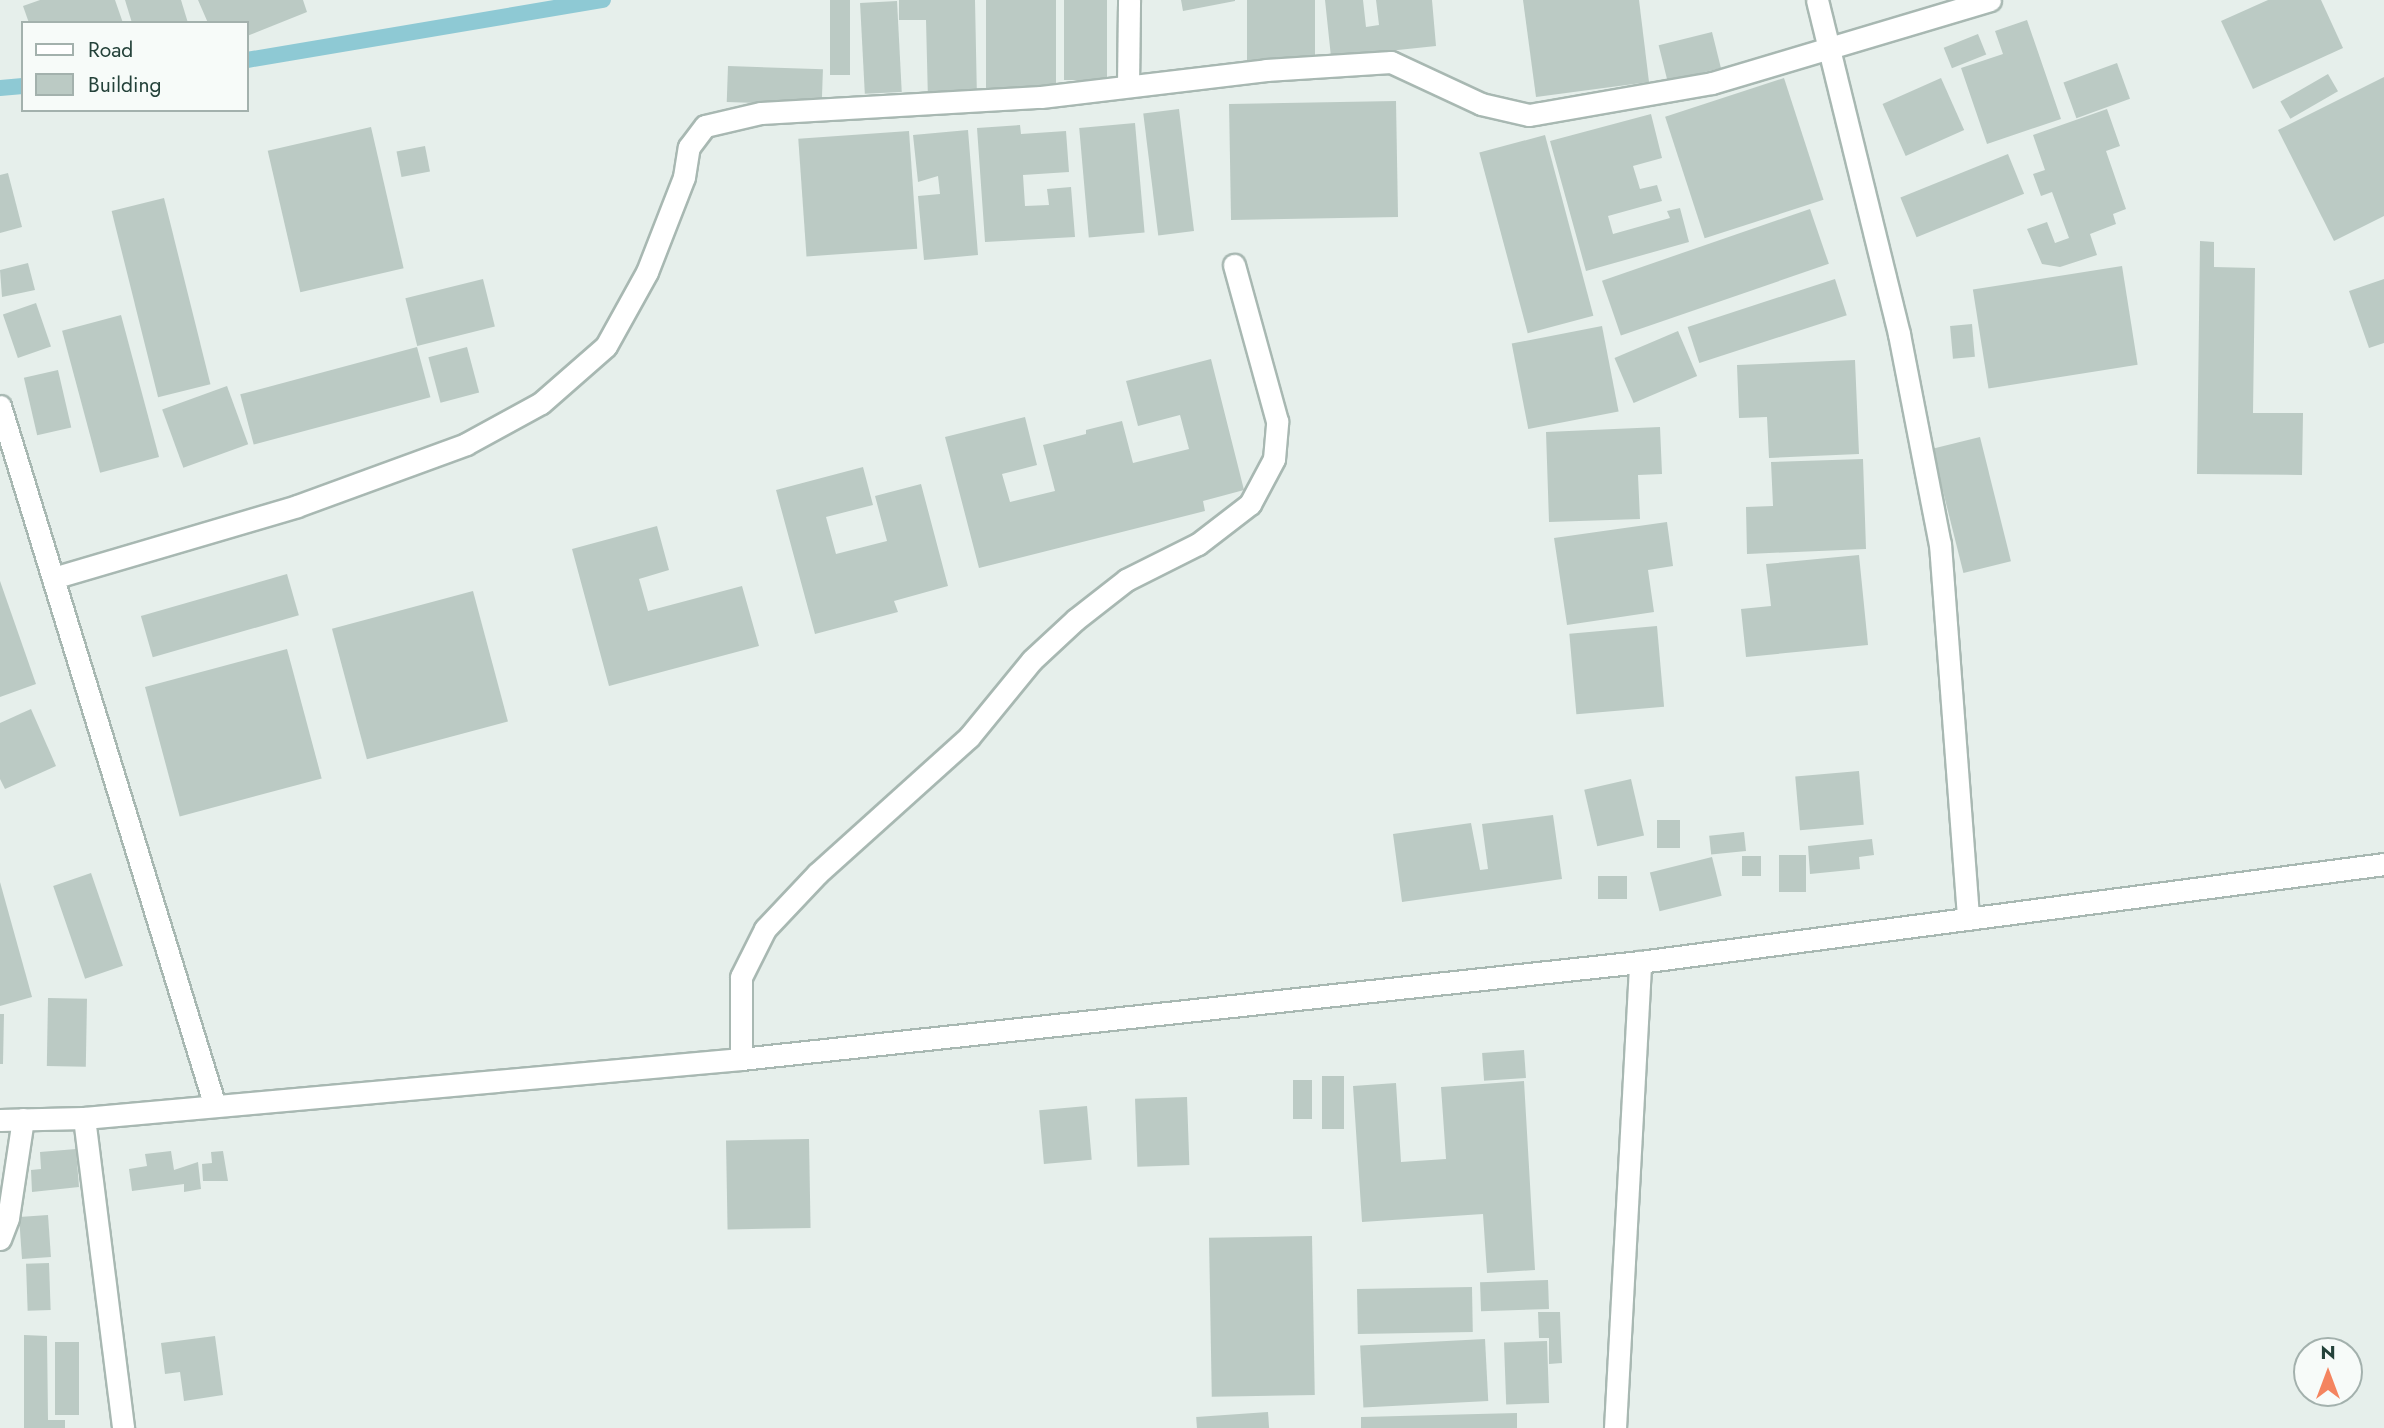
<!DOCTYPE html>
<style>
body{margin:0}
#map{position:relative;width:2384px;height:1428px;overflow:hidden;background:#e6efeb;font-family:Jost,sans-serif}
div>[style]{position:absolute}
.stream>*{height:16px;margin:-8px;padding:0 8px;transform-origin:8px;border-radius:8px;background:#8ec9d4}
.building>*{inset:0;background:#bbcac4;transform-origin:0 0}
.roads{filter:drop-shadow(2px 0 #a8b8b2) drop-shadow(-2px 0 #a8b8b2) drop-shadow(0 2px #a8b8b2) drop-shadow(0 -2px #a8b8b2)}
.minor>*{height:21px;margin:-10.5px;padding:0 10.5px;transform-origin:10.5px;border-radius:10.5px;background:#fff}
span{translate:-50% -50%;white-space:nowrap;text-align:center;line-height:1.15;-webkit-text-stroke:6px #f7fbf9;paint-order:stroke}
.legend{position:absolute;left:21px;top:21px;width:228px;height:91px;box-sizing:border-box;background:#f7fbf9;border:2px solid #a3b1ad;margin:0;padding:9px 12px;list-style:none;font-size:21px;color:#24423a}
.legend li{display:flex;align-items:center;gap:14px;height:35px}
.legend b{width:35px;border:2px solid #a3b1ad}
.north{position:absolute;left:2293px;top:1337px;width:70px;height:70px;box-sizing:border-box;background:#f7fbf9;border:2px solid #a3b1ad;border-radius:50%;rotate:0deg;font-size:19px;font-weight:700;line-height:28px;text-align:center;color:#24423a}
.north::after{content:'';display:block;margin:auto;width:24px;height:32px;background:#f4845f;clip-path:polygon(50% 0,100% 100%,50% 72%,0 100%)}
</style>
<div id="map">
<div class="stream">
<div style="left:247px;top:60px;width:361px;rotate:-9.6deg"></div>
<div style="left:0;top:88px;width:23px;rotate:-5deg"></div>
</div>
<div class="building">
<div style="clip-path:polygon(40px 0,115px 0,123px 23px,29px 23px,23px 6px)"></div>
<div style="clip-path:polygon(125px 0,181px 0,188px 23px,132px 23px)"></div>
<div style="clip-path:polygon(198px 0,303px 0,307px 12px,247px 36px,247px 23px,208px 23px)"></div>
<div style="left:830px;top:0;width:20px;height:75px"></div>
<div style="clip-path:polygon(899px 0,975px 0,977px 100px,928px 101px,926px 20px,899px 20px)"></div>
<div style="left:986px;top:0;width:70px;height:92px"></div>
<div style="left:1064px;top:0;width:43px;height:80px"></div>
<div style="clip-path:polygon(1181px 0,1235px 0,1235px 1px,1183px 11px)"></div>
<div style="left:1247px;top:0;width:68px;height:64px"></div>
<div style="clip-path:polygon(1325px 0,1363px 0,1366px 27px,1379px 25px,1376px 0,1432px 0,1436px 46px,1331px 57px)"></div>
<div style="clip-path:polygon(1523px 0,1639px 0,1649px 82px,1536px 97px)"></div>
<div style="clip-path:polygon(2268px 0,2321px 0,2343px 48px,2253px 89px,2221px 21px)"></div>
<div style="left:897px;top:1px;width:91px;height:37px;rotate:87deg"></div>
<div style="clip-path:polygon(2027px 20px,2061px 119px,1987px 144px,1961px 68px,2003px 54px,1995px 31px)"></div>
<div style="left:1712px;top:32px;width:37px;height:55px;rotate:76deg"></div>
<div style="left:1978px;top:34px;width:22px;height:37px;rotate:68deg"></div>
<div style="left:2117px;top:63px;width:38px;height:57px;rotate:70deg"></div>
<div style="left:728px;top:66px;width:95px;height:36px;rotate:2deg"></div>
<div style="left:2328px;top:74px;width:20px;height:55px;rotate:60deg"></div>
<div style="clip-path:polygon(2384px 77px,2384px 216px,2334px 241px,2278px 130px)"></div>
<div style="left:1784px;top:78px;width:128px;height:125px;rotate:72deg"></div>
<div style="left:1941px;top:78px;width:57px;height:64px;rotate:66deg"></div>
<div style="left:1396px;top:101px;width:116px;height:167px;rotate:89deg"></div>
<div style="left:1179px;top:109px;width:123px;height:36px;rotate:83deg"></div>
<div style="clip-path:polygon(2107px 109px,2120px 146px,2106px 151px,2126px 209px,2113px 214px,2116px 224px,2090px 234px,2097px 255px,2060px 267px,2042px 264px,2027px 229px,2047px 222px,2055px 243px,2069px 238px,2052px 192px,2041px 196px,2033px 174px,2045px 170px,2033px 135px)"></div>
<div style="clip-path:polygon(1651px 114px,1662px 158px,1633px 166px,1640px 189px,1657px 185px,1662px 201px,1608px 216px,1613px 234px,1670px 218px,1667px 211px,1680px 208px,1689px 242px,1586px 271px,1550px 141px)"></div>
<div style="left:1135px;top:123px;width:110px;height:56px;rotate:85deg"></div>
<div style="clip-path:polygon(1020px 125px,1021px 134px,1066px 131px,1069px 172px,1023px 175px,1025px 206px,1049px 205px,1047px 189px,1071px 187px,1075px 237px,985px 242px,977px 128px)"></div>
<div style="left:371px;top:127px;width:145px;height:106px;rotate:77deg"></div>
<div style="clip-path:polygon(968px 130px,978px 255px,924px 260px,918px 196px,940px 194px,938px 176px,918px 182px,913px 135px)"></div>
<div style="left:909px;top:131px;width:118px;height:111px;rotate:86deg"></div>
<div style="left:1545px;top:135px;width:187px;height:68px;rotate:75deg"></div>
<div style="left:425px;top:146px;width:26px;height:29px;rotate:79deg"></div>
<div style="left:2008px;top:154px;width:43px;height:116px;rotate:68deg"></div>
<div style="clip-path:polygon(8px 173px,22px 227px,0 233px,0 175px)"></div>
<div style="left:164px;top:198px;width:192px;height:54px;rotate:76deg"></div>
<div style="left:1810px;top:209px;width:58px;height:220px;rotate:71deg"></div>
<div style="clip-path:polygon(2200px 241px,2214px 242px,2214px 267px,2255px 268px,2253px 413px,2303px 413px,2302px 475px,2197px 474px)"></div>
<div style="clip-path:polygon(28px 263px,35px 290px,2px 297px,0 270px)"></div>
<div style="left:2122px;top:266px;width:100px;height:151px;rotate:81deg"></div>
<div style="left:483px;top:279px;width:49px;height:80px;rotate:76deg"></div>
<div style="left:1835px;top:279px;width:38px;height:155px;rotate:72deg"></div>
<div style="clip-path:polygon(2384px 279px,2384px 343px,2369px 348px,2349px 291px)"></div>
<div style="left:36px;top:303px;width:46px;height:35px;rotate:71deg"></div>
<div style="left:121px;top:315px;width:147px;height:61px;rotate:75deg"></div>
<div style="left:1972px;top:324px;width:33px;height:22px;rotate:85deg"></div>
<div style="left:1602px;top:326px;width:87px;height:92px;rotate:79deg"></div>
<div style="left:1678px;top:331px;width:49px;height:69px;rotate:67deg"></div>
<div style="left:417px;top:347px;width:52px;height:183px;rotate:75deg"></div>
<div style="left:467px;top:347px;width:47px;height:40px;rotate:75deg"></div>
<div style="clip-path:polygon(1211px 359px,1244px 490px,1203px 501px,1205px 511px,979px 568px,945px 437px,1025px 417px,1037px 465px,1002px 474px,1010px 502px,1055px 491px,1043px 445px,1086px 434px,1086px 430px,1122px 421px,1133px 463px,1189px 449px,1180px 415px,1138px 426px,1126px 381px)"></div>
<div style="clip-path:polygon(1855px 360px,1859px 454px,1769px 458px,1767px 417px,1739px 418px,1737px 365px)"></div>
<div style="left:58px;top:370px;width:59px;height:35px;rotate:77deg"></div>
<div style="left:227px;top:386px;width:62px;height:69px;rotate:70deg"></div>
<div style="clip-path:polygon(1660px 427px,1662px 474px,1638px 475px,1640px 519px,1549px 522px,1546px 432px)"></div>
<div style="left:1980px;top:437px;width:128px;height:49px;rotate:76deg"></div>
<div style="clip-path:polygon(1863px 459px,1866px 549px,1747px 554px,1746px 507px,1773px 506px,1771px 462px)"></div>
<div style="clip-path:polygon(863px 467px,873px 505px,826px 517px,836px 554px,887px 541px,875px 496px,921px 484px,948px 586px,894px 601px,898px 612px,815px 634px,776px 490px)"></div>
<div style="clip-path:polygon(1667px 522px,1673px 566px,1648px 570px,1654px 612px,1567px 625px,1554px 538px)"></div>
<div style="clip-path:polygon(657px 526px,669px 570px,639px 579px,648px 611px,742px 586px,759px 646px,609px 686px,572px 549px)"></div>
<div style="clip-path:polygon(1859px 555px,1868px 645px,1746px 657px,1741px 609px,1771px 606px,1766px 564px)"></div>
<div style="left:287px;top:574px;width:43px;height:152px;rotate:74deg"></div>
<div style="clip-path:polygon(0 581px,36px 684px,0 697px)"></div>
<div style="left:473px;top:591px;width:135px;height:146px;rotate:75deg"></div>
<div style="left:1657px;top:626px;width:81px;height:88px;rotate:85deg"></div>
<div style="left:287px;top:649px;width:134px;height:147px;rotate:75deg"></div>
<div style="clip-path:polygon(31px 709px,56px 766px,5px 789px,0 779px,0 723px)"></div>
<div style="left:1859px;top:771px;width:54px;height:64px;rotate:85deg"></div>
<div style="left:1631px;top:779px;width:58px;height:48px;rotate:77deg"></div>
<div style="clip-path:polygon(1553px 815px,1562px 879px,1402px 902px,1393px 834px,1471px 823px,1480px 870px,1488px 869px,1482px 824px)"></div>
<div style="left:1657px;top:820px;width:23px;height:28px"></div>
<div style="left:1744px;top:832px;width:19px;height:35px;rotate:84deg"></div>
<div style="clip-path:polygon(1872px 839px,1874px 855px,1859px 857px,1860px 869px,1810px 874px,1808px 846px)"></div>
<div style="left:1779px;top:855px;width:27px;height:37px"></div>
<div style="left:1761px;top:856px;width:20px;height:19px;rotate:90deg"></div>
<div style="left:1712px;top:857px;width:40px;height:64px;rotate:76deg"></div>
<div style="left:91px;top:873px;width:98px;height:40px;rotate:71deg"></div>
<div style="left:1598px;top:876px;width:29px;height:23px"></div>
<div style="clip-path:polygon(0 882px,32px 997px,0 1006px)"></div>
<div style="left:48px;top:998px;width:39px;height:68px;rotate:1deg"></div>
<div style="clip-path:polygon(0 1014px,4px 1014px,3px 1064px,0 1064px)"></div>
<div style="left:1524px;top:1050px;width:28px;height:42px;rotate:86deg"></div>
<div style="left:1322px;top:1076px;width:22px;height:53px"></div>
<div style="left:1293px;top:1080px;width:19px;height:39px"></div>
<div style="clip-path:polygon(1524px 1081px,1535px 1270px,1487px 1273px,1483px 1214px,1362px 1222px,1353px 1086px,1396px 1083px,1401px 1162px,1446px 1159px,1441px 1087px)"></div>
<div style="left:1187px;top:1097px;width:68px;height:52px;rotate:88deg"></div>
<div style="left:1087px;top:1106px;width:54px;height:48px;rotate:85deg"></div>
<div style="left:809px;top:1139px;width:89px;height:83px;rotate:89deg"></div>
<div style="clip-path:polygon(76px 1149px,79px 1187px,32px 1192px,31px 1170px,41px 1169px,40px 1152px)"></div>
<div style="clip-path:polygon(171px 1151px,174px 1170px,198px 1162px,201px 1189px,184px 1192px,184px 1184px,132px 1191px,129px 1169px,147px 1166px,145px 1154px)"></div>
<div style="clip-path:polygon(223px 1151px,228px 1181px,203px 1181px,202px 1164px,212px 1163px,211px 1152px)"></div>
<div style="left:48px;top:1215px;width:42px;height:29px;rotate:86deg"></div>
<div style="left:1312px;top:1236px;width:159px;height:103px;rotate:89deg"></div>
<div style="left:49px;top:1263px;width:47px;height:23px;rotate:88deg"></div>
<div style="left:1548px;top:1280px;width:29px;height:68px;rotate:88deg"></div>
<div style="left:1472px;top:1287px;width:45px;height:115px;rotate:89deg"></div>
<div style="clip-path:polygon(1538px 1312px,1560px 1312px,1562px 1363px,1549px 1364px,1549px 1338px,1539px 1338px)"></div>
<div style="clip-path:polygon(24px 1335px,47px 1336px,48px 1420px,65px 1420px,65px 1428px,24px 1428px)"></div>
<div style="clip-path:polygon(215px 1336px,223px 1395px,184px 1401px,180px 1372px,165px 1374px,161px 1343px)"></div>
<div style="left:1485px;top:1339px;width:62px;height:125px;rotate:87deg"></div>
<div style="left:1547px;top:1341px;width:62px;height:43px;rotate:88deg"></div>
<div style="left:55px;top:1342px;width:24px;height:73px"></div>
<div style="left:1268px;top:1412px;width:16px;height:72px;rotate:86deg"></div>
<div style="clip-path:polygon(1517px 1413px,1517px 1428px,1361px 1428px,1361px 1417px)"></div>
</div>
<div class="roads">
<div class="minor">
<div style="left:1817px;top:0;width:344px;rotate:76.2deg"></div>
<div style="left:1899px;top:334px;width:214px;rotate:79deg"></div>
<div style="left:1940px;top:544px;width:376px;rotate:85.7deg"></div>
<div style="left:1128px;top:86px;width:86px;rotate:-89.3deg"></div>
<div style="left:0;top:406px;width:732px;rotate:72.93deg"></div>
<div style="left:53px;top:578px;width:254px;rotate:-16.4deg"></div>
<div style="left:297px;top:506px;width:180px;rotate:-20.1deg"></div>
<div style="left:466px;top:444px;width:85px;rotate:-28.7deg"></div>
<div style="left:541px;top:403px;width:86px;rotate:-41.2deg"></div>
<div style="left:606px;top:346px;width:85px;rotate:-61deg"></div>
<div style="left:647px;top:272px;width:102px;rotate:-68.7deg"></div>
<div style="left:684px;top:177px;width:30px;rotate:-81deg"></div>
<div style="left:689px;top:147px;width:26px;rotate:-53deg"></div>
<div style="left:705px;top:126px;width:57px;rotate:-13.1deg"></div>
<div style="left:761px;top:113px;width:280px;rotate:-3.3deg"></div>
<div style="left:1041px;top:97px;width:227px;rotate:-6.8deg"></div>
<div style="left:1266px;top:70px;width:125px;rotate:-3.7deg"></div>
<div style="left:1391px;top:62px;width:99px;rotate:25deg"></div>
<div style="left:1481px;top:104px;width:49px;rotate:12.9deg"></div>
<div style="left:1529px;top:115px;width:186px;rotate:-9.9deg"></div>
<div style="left:1712px;top:83px;width:290px;rotate:-16.6deg"></div>
<div style="left:741px;top:1059px;width:82px;rotate:-90deg"></div>
<div style="left:741px;top:977px;width:54px;rotate:-63.4deg"></div>
<div style="left:765px;top:929px;width:77px;rotate:-46.6deg"></div>
<div style="left:818px;top:873px;width:203px;rotate:-42deg"></div>
<div style="left:969px;top:737px;width:99px;rotate:-50.7deg"></div>
<div style="left:1032px;top:660px;width:59px;rotate:-42.9deg"></div>
<div style="left:1075px;top:620px;width:65px;rotate:-38.1deg"></div>
<div style="left:1126px;top:580px;width:80px;rotate:-26.6deg"></div>
<div style="left:1198px;top:544px;width:66px;rotate:-37.6deg"></div>
<div style="left:1250px;top:504px;width:51px;rotate:-61.9deg"></div>
<div style="left:1274px;top:459px;width:38px;rotate:-85deg"></div>
<div style="left:1277px;top:421px;width:162px;rotate:-105.4deg"></div>
<div style="left:84px;top:1118px;width:312px;rotate:82.8deg"></div>
<div style="left:0;top:1120px;width:84px;rotate:-1.4deg"></div>
<div style="left:84px;top:1118px;width:660px;rotate:-5.13deg"></div>
<div style="left:741px;top:1059px;width:904px;rotate:-6.16deg"></div>
<div style="left:1640px;top:962px;width:750px;rotate:-7.5deg"></div>
<div style="left:0;top:1239px;width:22px;rotate:-69deg"></div>
<div style="left:8px;top:1218px;width:100px;rotate:-81.4deg"></div>
<div style="left:1615px;top:1428px;width:467px;rotate:-86.9deg"></div>
</div>
</div>
<ul class="legend">
<li><b style="height:9px;background:#fff"></b>Road</li>
<li><b style="height:19px;background:#bbcac4"></b>Building</li>
</ul>
<div class="north">N</div>
</div>
